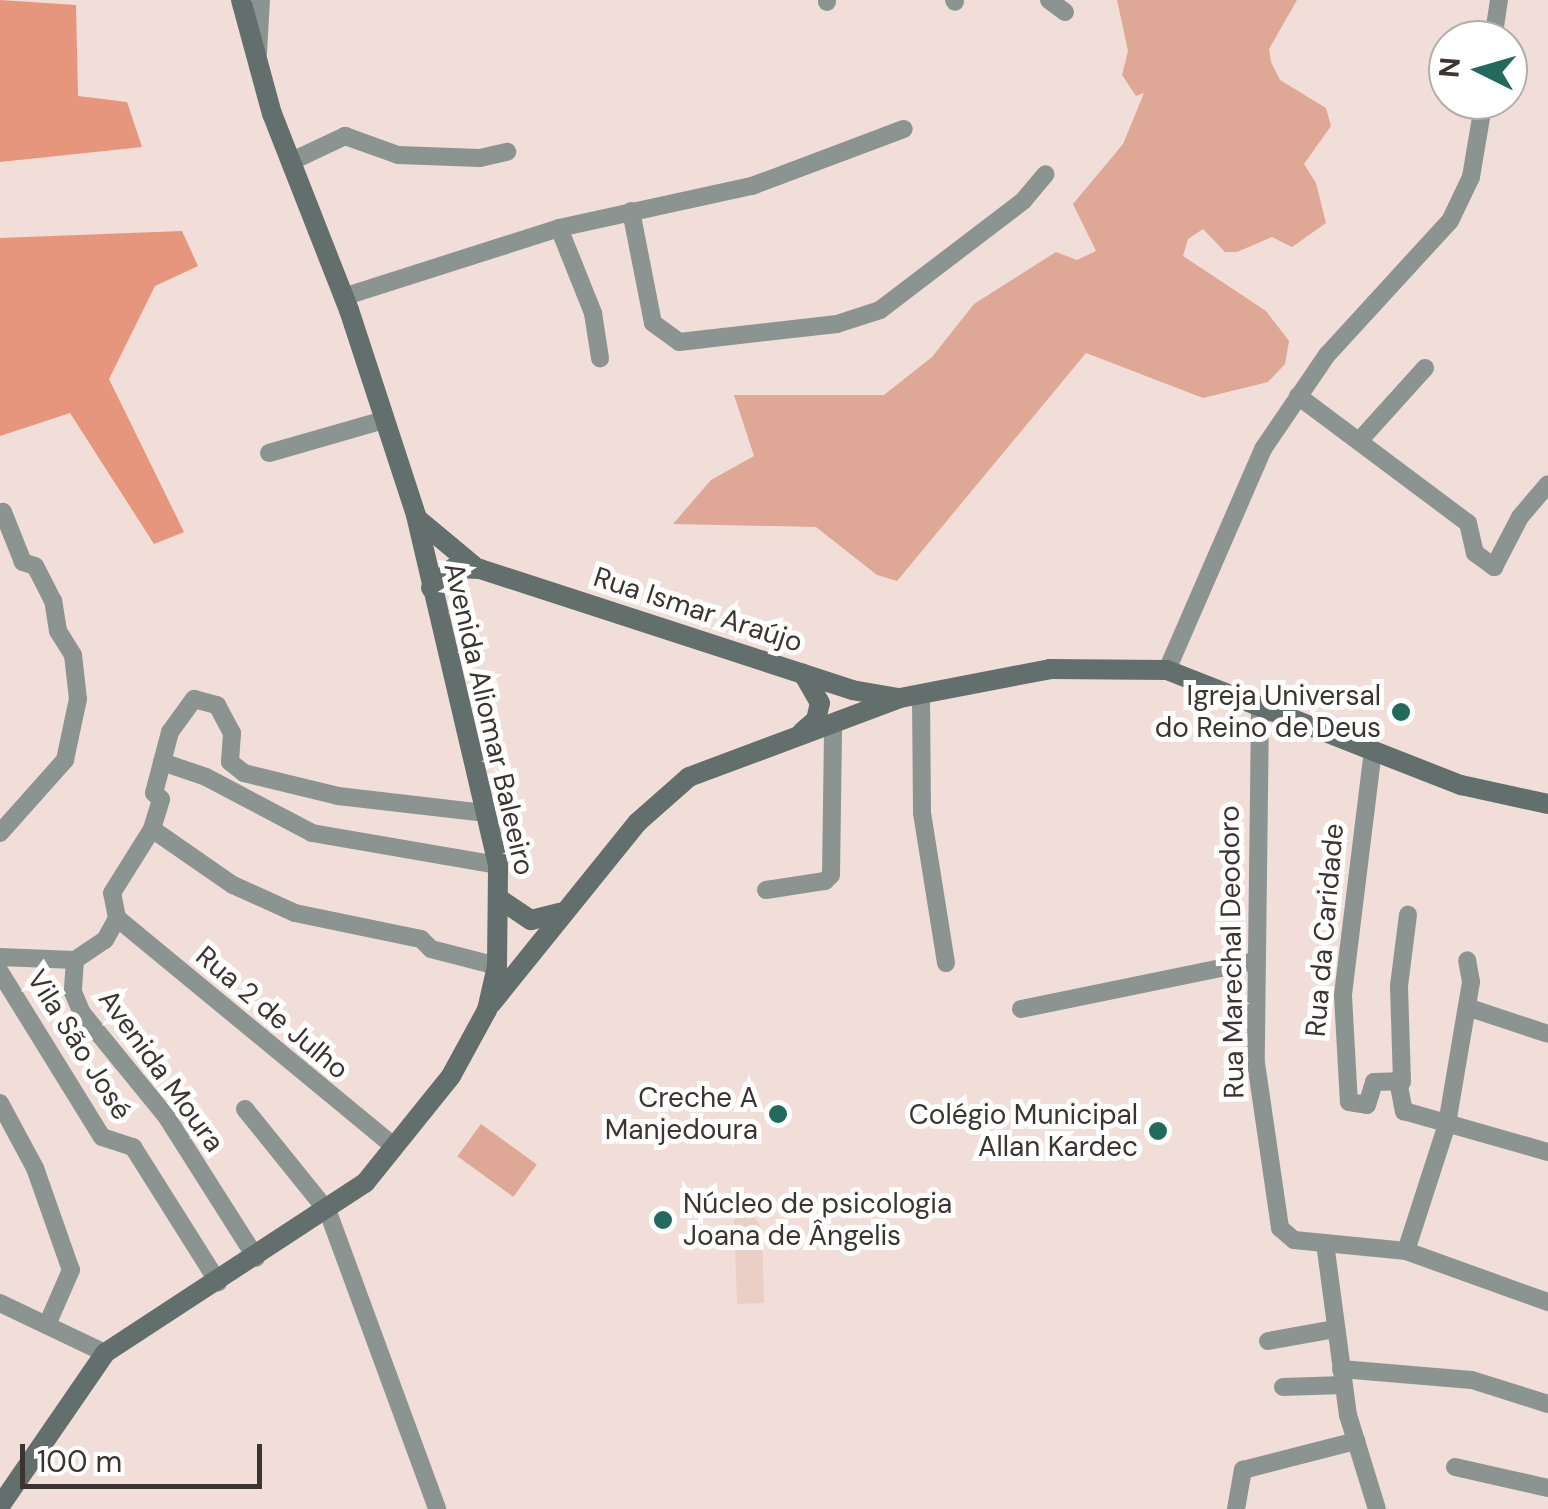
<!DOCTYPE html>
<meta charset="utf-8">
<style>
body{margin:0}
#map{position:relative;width:1548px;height:1509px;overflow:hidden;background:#f1ded8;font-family:"DM Sans",sans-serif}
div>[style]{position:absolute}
.built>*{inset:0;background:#eacfc7}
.green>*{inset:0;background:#dfa795;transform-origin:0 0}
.forest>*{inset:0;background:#e6967c}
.minor>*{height:18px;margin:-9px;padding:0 9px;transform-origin:9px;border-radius:9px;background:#8c9492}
.secondary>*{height:20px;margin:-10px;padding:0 10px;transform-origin:10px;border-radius:10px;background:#636f6c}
.dots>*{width:28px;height:28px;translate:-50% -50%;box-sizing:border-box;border:5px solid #fff;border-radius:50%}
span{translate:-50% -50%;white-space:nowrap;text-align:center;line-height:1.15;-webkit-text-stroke:10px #fff;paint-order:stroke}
.street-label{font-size:28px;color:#3b3431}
.poi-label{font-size:28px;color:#3b3431}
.right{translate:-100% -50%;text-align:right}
.left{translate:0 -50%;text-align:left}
.north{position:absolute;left:1428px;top:20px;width:100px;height:100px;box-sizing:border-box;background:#fff;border:2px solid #b1aead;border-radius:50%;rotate:275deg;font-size:28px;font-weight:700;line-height:40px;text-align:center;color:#3b3431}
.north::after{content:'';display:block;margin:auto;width:35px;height:45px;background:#22695e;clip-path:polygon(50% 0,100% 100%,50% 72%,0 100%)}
.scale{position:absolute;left:20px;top:1444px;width:242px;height:45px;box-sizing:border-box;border:5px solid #3b3431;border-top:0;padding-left:12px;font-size:30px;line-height:35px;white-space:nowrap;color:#3b3431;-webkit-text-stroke:8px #fff;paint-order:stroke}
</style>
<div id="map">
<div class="built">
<div style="clip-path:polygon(734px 1214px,753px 1214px,762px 1229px,764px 1303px,737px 1304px)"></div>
</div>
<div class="green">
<div style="clip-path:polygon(1117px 0,1297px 0,1269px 49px,1271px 62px,1280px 80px,1326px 108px,1331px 126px,1304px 164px,1316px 183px,1326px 223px,1292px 247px,1272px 237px,1237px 252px,1225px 252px,1203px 229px,1188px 239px,1183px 256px,1266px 311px,1289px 341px,1285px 364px,1268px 382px,1203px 398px,1086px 353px,897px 581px,877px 575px,816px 527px,673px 524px,711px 480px,754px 456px,734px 395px,884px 395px,932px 357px,974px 304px,1056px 252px,1077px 260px,1096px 251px,1073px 204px,1123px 144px,1144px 93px,1136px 96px,1122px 75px,1128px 51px)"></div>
<div style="left:481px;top:1124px;width:69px;height:40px;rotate:36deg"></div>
</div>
<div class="forest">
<div style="clip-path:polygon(0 0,76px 5px,78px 96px,127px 102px,142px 147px,0 162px)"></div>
<div style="clip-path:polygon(182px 231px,198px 266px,155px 286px,109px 379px,184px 532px,154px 544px,70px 413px,0 436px,0 238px)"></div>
</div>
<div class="minor">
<div style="left:827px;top:0;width:2px;rotate:90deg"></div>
<div style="left:954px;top:0;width:2px;rotate:63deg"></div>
<div style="left:1049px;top:0;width:20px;rotate:37deg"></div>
<div style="left:1493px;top:40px;width:40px;rotate:-81.5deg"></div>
<div style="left:258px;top:53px;width:53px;rotate:-86.8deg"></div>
<div style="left:292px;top:161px;width:59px;rotate:-25.3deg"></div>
<div style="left:345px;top:136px;width:56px;rotate:19.7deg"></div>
<div style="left:398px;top:155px;width:82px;rotate:2.1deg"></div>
<div style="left:480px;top:158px;width:28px;rotate:-13deg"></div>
<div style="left:631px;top:211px;width:114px;rotate:78.9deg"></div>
<div style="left:653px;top:323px;width:32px;rotate:36deg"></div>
<div style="left:679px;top:342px;width:159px;rotate:-6.5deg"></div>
<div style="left:837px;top:324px;width:45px;rotate:-18deg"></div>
<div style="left:880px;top:310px;width:180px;rotate:-37.3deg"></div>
<div style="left:1023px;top:201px;width:35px;rotate:-50deg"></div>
<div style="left:559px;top:228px;width:92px;rotate:68.2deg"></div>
<div style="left:593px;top:313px;width:46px;rotate:81.2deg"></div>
<div style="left:343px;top:297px;width:227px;rotate:-17.7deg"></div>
<div style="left:559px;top:228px;width:198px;rotate:-12.3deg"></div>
<div style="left:752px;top:186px;width:162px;rotate:-20.6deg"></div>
<div style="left:1298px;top:396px;width:212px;rotate:36.8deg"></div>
<div style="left:1468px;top:523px;width:31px;rotate:77deg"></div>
<div style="left:1475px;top:553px;width:24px;rotate:36deg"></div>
<div style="left:1494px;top:567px;width:56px;rotate:-62.5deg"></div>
<div style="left:1520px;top:517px;width:43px;rotate:-49.7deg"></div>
<div style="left:1360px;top:440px;width:97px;rotate:-47.9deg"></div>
<div style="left:269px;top:453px;width:120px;rotate:-16deg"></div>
<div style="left:1167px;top:670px;width:241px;rotate:-66.5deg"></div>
<div style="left:1263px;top:449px;width:114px;rotate:-55.8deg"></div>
<div style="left:1327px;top:355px;width:182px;rotate:-47.5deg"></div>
<div style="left:1450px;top:221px;width:49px;rotate:-64.5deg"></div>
<div style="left:1471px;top:177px;width:78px;rotate:-80.4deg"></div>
<div style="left:921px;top:697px;width:116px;rotate:89.5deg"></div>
<div style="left:922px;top:813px;width:152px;rotate:80.9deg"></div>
<div style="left:1260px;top:711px;width:352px;rotate:90.7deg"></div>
<div style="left:1256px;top:1063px;width:167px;rotate:81.7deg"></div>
<div style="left:1280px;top:1228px;width:18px;rotate:41deg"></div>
<div style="left:1294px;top:1240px;width:113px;rotate:5.6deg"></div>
<div style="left:1406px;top:1251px;width:151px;rotate:19.8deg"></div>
<div style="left:1373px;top:750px;width:248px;rotate:97deg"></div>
<div style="left:1343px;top:996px;width:106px;rotate:86.8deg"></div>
<div style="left:1349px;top:1102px;width:18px;rotate:9deg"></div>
<div style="left:1367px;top:1105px;width:24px;rotate:-73deg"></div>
<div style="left:1374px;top:1082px;width:24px;rotate:-2deg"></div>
<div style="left:1398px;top:1081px;width:31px;rotate:79deg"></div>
<div style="left:1404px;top:1111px;width:150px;rotate:15.9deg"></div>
<div style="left:162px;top:762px;width:46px;rotate:18.8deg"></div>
<div style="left:206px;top:777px;width:120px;rotate:27.8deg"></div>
<div style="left:312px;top:833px;width:189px;rotate:9.8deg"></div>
<div style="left:152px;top:829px;width:98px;rotate:34.7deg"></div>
<div style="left:233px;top:885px;width:68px;rotate:24.3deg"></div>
<div style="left:295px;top:913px;width:129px;rotate:11.7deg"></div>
<div style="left:421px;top:939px;width:14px;rotate:45deg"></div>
<div style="left:431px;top:949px;width:68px;rotate:14.4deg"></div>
<div style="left:0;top:833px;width:98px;rotate:-48.3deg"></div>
<div style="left:65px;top:760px;width:62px;rotate:-78deg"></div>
<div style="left:78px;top:699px;width:44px;rotate:-96.5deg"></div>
<div style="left:73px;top:655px;width:28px;rotate:-122deg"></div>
<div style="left:58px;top:631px;width:30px;rotate:-99deg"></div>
<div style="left:53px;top:601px;width:39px;rotate:-117deg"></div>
<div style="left:35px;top:566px;width:13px;rotate:-162deg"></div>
<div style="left:23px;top:562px;width:54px;rotate:-111.8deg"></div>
<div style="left:766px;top:890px;width:60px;rotate:-8.7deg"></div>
<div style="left:825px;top:881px;width:8px;rotate:-45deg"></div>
<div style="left:831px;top:875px;width:150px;rotate:-89.2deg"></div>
<div style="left:117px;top:918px;width:360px;rotate:39.5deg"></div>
<div style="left:0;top:957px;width:75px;rotate:2.3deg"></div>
<div style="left:75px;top:960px;width:36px;rotate:-34deg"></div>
<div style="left:105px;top:940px;width:25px;rotate:-61deg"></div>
<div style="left:117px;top:918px;width:25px;rotate:-101deg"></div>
<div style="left:112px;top:893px;width:75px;rotate:-58deg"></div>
<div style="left:152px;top:829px;width:31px;rotate:-73deg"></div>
<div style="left:161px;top:799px;width:9px;rotate:-139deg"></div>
<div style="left:154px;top:793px;width:63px;rotate:-75.3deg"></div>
<div style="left:170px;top:732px;width:41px;rotate:-54deg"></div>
<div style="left:194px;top:699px;width:24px;rotate:15deg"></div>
<div style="left:217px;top:705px;width:32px;rotate:62deg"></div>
<div style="left:232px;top:733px;width:29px;rotate:94deg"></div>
<div style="left:230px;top:762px;width:18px;rotate:38deg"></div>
<div style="left:244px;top:773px;width:97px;rotate:13.7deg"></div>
<div style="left:338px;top:796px;width:149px;rotate:6.6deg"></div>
<div style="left:75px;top:960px;width:32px;rotate:94deg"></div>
<div style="left:73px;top:992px;width:23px;rotate:67deg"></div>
<div style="left:82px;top:1013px;width:133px;rotate:50.8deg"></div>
<div style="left:166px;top:1116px;width:168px;rotate:57.6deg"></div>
<div style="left:0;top:972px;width:194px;rotate:58.3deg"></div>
<div style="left:102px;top:1137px;width:33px;rotate:18deg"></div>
<div style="left:133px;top:1147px;width:160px;rotate:57.8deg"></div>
<div style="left:1467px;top:1007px;width:85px;rotate:18.4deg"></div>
<div style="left:1021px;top:1009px;width:239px;rotate:-11.6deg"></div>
<div style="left:1402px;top:1082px;width:96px;rotate:-91.8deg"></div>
<div style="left:1399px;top:986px;width:72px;rotate:-82.8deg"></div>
<div style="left:0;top:1103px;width:74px;rotate:61.7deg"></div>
<div style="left:35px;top:1168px;width:108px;rotate:70.6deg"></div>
<div style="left:71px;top:1270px;width:60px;rotate:113.6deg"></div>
<div style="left:245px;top:1109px;width:132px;rotate:51.1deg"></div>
<div style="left:328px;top:1212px;width:316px;rotate:69.8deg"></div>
<div style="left:1325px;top:1243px;width:174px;rotate:82.4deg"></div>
<div style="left:1348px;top:1415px;width:98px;rotate:72.9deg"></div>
<div style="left:1406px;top:1251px;width:133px;rotate:-72.1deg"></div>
<div style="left:1447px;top:1124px;width:144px;rotate:-80.4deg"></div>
<div style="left:1471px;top:982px;width:22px;rotate:-100deg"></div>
<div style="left:0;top:1303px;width:116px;rotate:25.5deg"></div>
<div style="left:1268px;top:1341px;width:67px;rotate:-10.3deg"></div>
<div style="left:1341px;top:1369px;width:131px;rotate:4.8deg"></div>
<div style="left:1472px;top:1380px;width:80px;rotate:17.5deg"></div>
<div style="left:1283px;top:1387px;width:60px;rotate:-1.9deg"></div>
<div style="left:1455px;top:1467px;width:95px;rotate:12.7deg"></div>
<div style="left:1236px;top:1509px;width:40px;rotate:-80deg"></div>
<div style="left:1243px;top:1470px;width:117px;rotate:-14.4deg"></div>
</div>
<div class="secondary">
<div style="left:420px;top:521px;width:70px;rotate:39.8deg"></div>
<div style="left:431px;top:588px;width:30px;rotate:-42deg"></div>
<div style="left:453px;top:568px;width:27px;rotate:2deg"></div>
<div style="left:480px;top:569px;width:391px;rotate:18deg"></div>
<div style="left:852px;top:690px;width:47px;rotate:9.9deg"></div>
<div style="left:802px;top:732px;width:18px;rotate:-41deg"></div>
<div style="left:816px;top:720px;width:17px;rotate:-77deg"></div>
<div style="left:820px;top:703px;width:34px;rotate:-120deg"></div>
<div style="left:501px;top:900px;width:36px;rotate:34deg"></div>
<div style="left:531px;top:920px;width:30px;rotate:-14deg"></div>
<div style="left:491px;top:1004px;width:234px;rotate:-51.1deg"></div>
<div style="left:638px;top:822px;width:68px;rotate:-41.4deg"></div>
<div style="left:689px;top:777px;width:225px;rotate:-20.5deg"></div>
<div style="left:900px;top:698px;width:153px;rotate:-10.9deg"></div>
<div style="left:1050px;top:669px;width:117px;rotate:0.5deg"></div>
<div style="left:1167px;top:670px;width:316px;rotate:21.4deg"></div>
<div style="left:1461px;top:785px;width:89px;rotate:12.3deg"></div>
<div style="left:0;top:1506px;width:186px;rotate:-55.5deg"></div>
<div style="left:105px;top:1353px;width:311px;rotate:-33.2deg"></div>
<div style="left:365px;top:1183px;width:137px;rotate:-51.2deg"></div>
<div style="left:451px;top:1076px;width:75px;rotate:-61.4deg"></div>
<div style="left:487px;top:1010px;width:45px;rotate:-77.2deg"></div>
<div style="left:497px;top:966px;width:101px;rotate:-89.4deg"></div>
<div style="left:498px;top:865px;width:359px;rotate:-103.2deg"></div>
<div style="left:416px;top:515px;width:216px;rotate:-108.1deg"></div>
<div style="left:349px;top:310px;width:211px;rotate:-111.4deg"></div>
<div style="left:272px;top:114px;width:118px;rotate:-105.2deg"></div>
</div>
<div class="dots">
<div style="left:1401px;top:712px;background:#22695e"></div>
<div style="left:778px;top:1114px;background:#22695e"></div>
<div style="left:1158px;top:1131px;background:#22695e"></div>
<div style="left:663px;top:1220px;background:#22695e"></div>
</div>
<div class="street-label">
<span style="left:698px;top:610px;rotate:18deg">Rua Ismar Araújo</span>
<span style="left:489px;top:719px;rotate:77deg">Avenida Aliomar Baleeiro</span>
<span style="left:1325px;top:930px;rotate:-85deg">Rua da Caridade</span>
<span style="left:1232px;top:952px;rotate:-91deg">Rua Marechal Deodoro</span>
<span style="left:272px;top:1013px;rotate:40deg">Rua 2 de Julho</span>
<span style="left:79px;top:1045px;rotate:58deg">Vila São José</span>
<span style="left:161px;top:1071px;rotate:54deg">Avenida Moura</span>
</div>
<div class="poi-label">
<span class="right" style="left:1381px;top:712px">Igreja Universal<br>do Reino de Deus</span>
<span class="right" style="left:758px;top:1114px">Creche A<br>Manjedoura</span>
<span class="right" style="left:1138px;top:1131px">Colégio Municipal<br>Allan Kardec</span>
<span class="left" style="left:683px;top:1220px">Núcleo de psicologia<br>Joana de Ângelis</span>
</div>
<div class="north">N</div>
<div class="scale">100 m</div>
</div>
